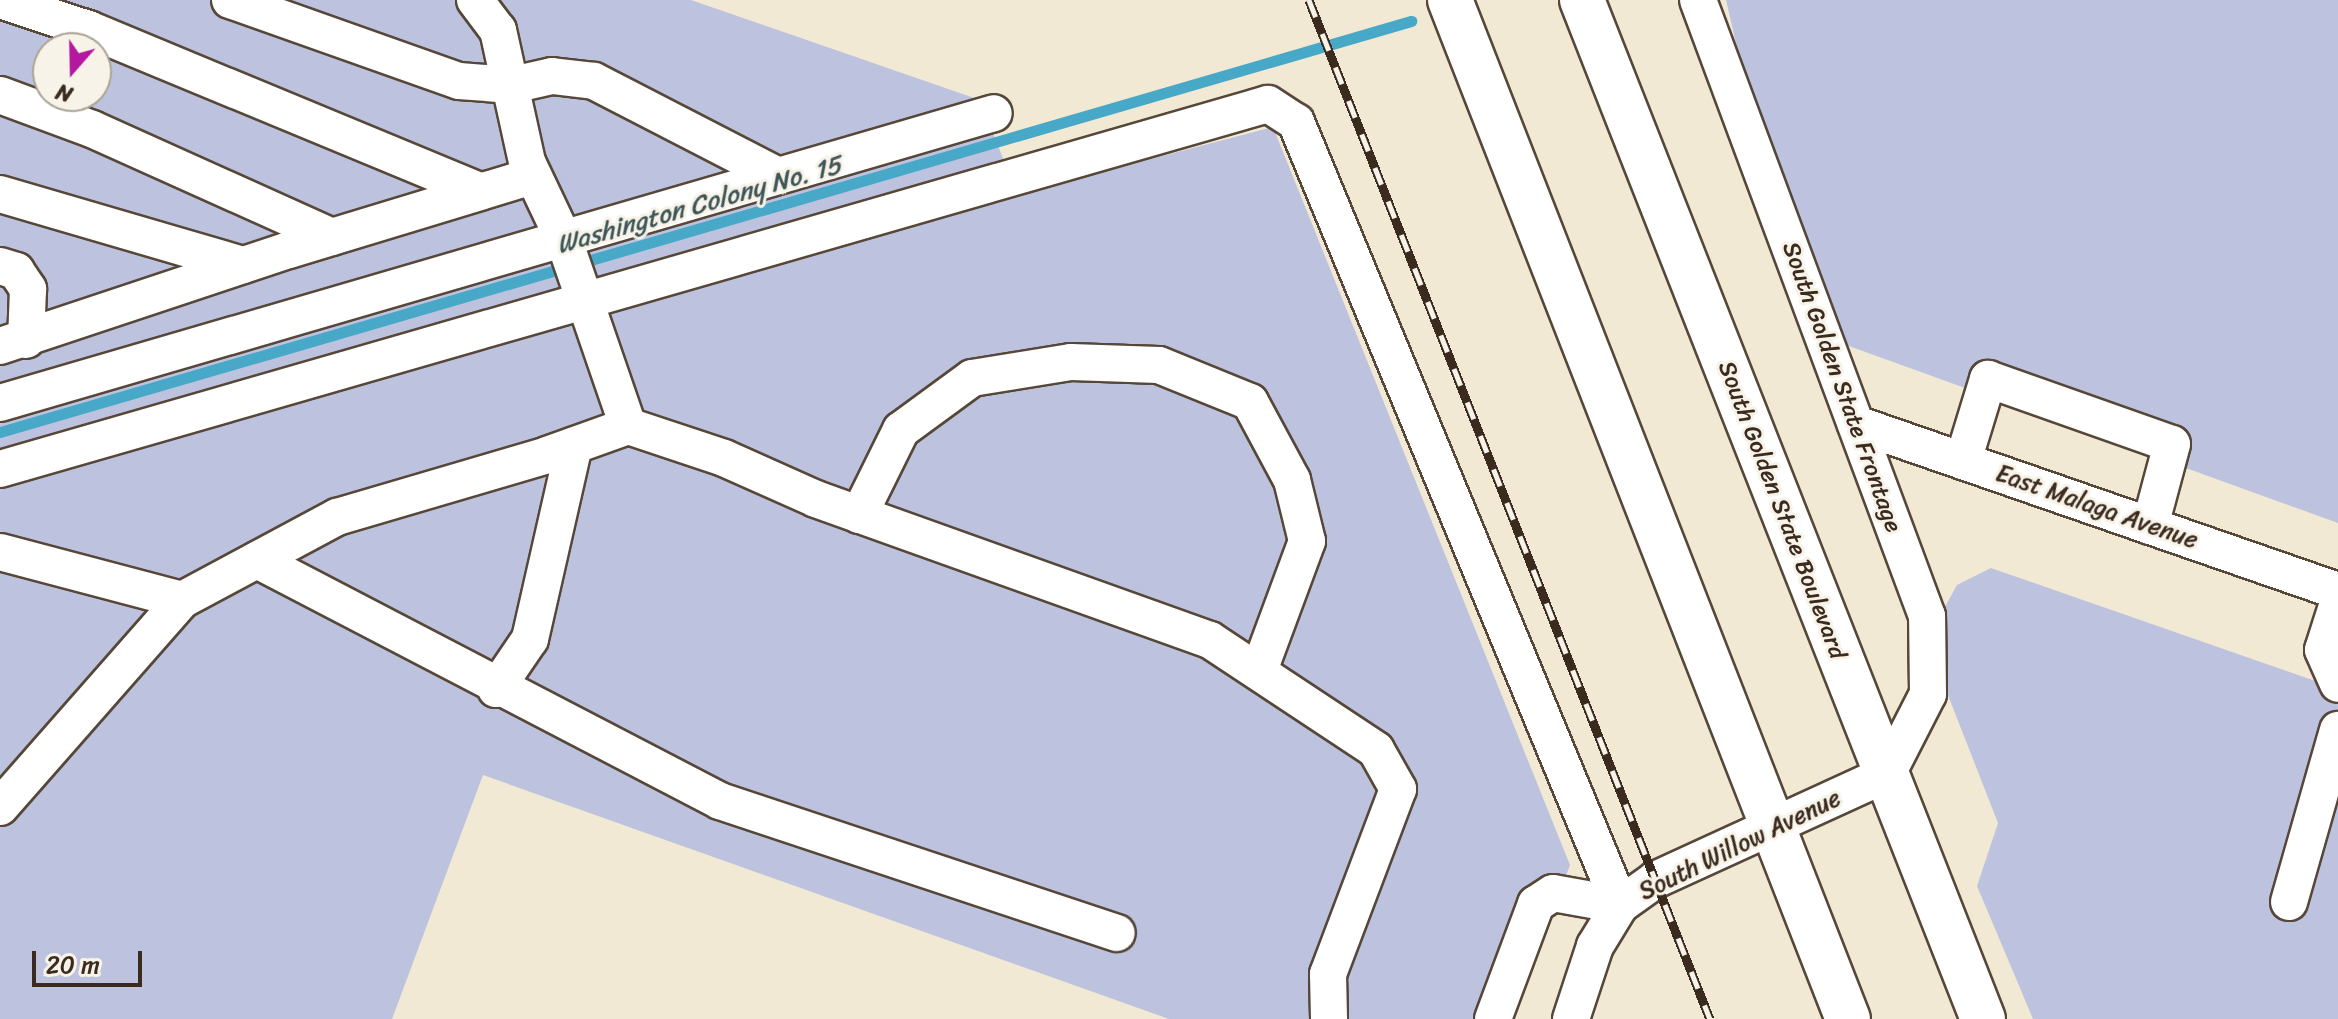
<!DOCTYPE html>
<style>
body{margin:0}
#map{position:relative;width:2338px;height:1019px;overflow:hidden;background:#f1e9d3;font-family:Sriracha,sans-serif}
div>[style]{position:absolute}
.industrial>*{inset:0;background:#bdc3de}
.stream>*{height:11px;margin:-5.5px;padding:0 5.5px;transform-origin:5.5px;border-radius:5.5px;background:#47a8c7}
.roads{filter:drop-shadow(2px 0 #564739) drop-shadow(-2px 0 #564739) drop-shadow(0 2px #564739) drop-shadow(0 -2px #564739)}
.minor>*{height:36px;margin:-18px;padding:0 18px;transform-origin:18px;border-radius:18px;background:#fff}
.major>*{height:44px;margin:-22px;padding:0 22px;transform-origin:22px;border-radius:22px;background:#fff}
.rail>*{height:9px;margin-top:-4.5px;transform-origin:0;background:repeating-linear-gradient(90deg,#f7f3e8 0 18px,#3b2a1e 0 36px);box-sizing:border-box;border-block:2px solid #3b2a1e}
span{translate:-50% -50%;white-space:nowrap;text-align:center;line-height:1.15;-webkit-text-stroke:6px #f7f3e8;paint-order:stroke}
.street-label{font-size:24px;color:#3b2a1e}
.water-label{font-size:26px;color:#3f5659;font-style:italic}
.north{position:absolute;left:32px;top:32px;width:80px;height:80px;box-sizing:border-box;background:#f7f3e8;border:2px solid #aca397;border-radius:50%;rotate:200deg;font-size:22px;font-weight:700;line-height:32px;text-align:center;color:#3b2a1e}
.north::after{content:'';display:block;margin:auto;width:28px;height:36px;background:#b5179e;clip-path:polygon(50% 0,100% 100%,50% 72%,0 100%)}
.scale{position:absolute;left:32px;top:951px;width:110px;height:36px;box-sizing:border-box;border:4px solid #3b2a1e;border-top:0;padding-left:10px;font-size:24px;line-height:28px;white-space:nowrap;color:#3b2a1e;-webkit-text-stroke:6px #f7f3e8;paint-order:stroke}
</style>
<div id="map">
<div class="industrial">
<div style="clip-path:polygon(evenodd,0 0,691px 0,980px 100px,1017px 194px,1273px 127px,1570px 865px,1513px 1019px,1169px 1019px,483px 775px,392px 1019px,0 1019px,0 0,48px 48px,96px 48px,96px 96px,48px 96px,48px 48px)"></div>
<div style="clip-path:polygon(1726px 0,2338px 0,2338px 523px,1802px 329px)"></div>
<div style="clip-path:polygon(1991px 568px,2338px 689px,2338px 1019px,2033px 1019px,1977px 886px,1998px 823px,1944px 685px,1935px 625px,1957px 585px)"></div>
</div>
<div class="stream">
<div style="left:0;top:432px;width:1470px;rotate:-16.24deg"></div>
</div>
<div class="roads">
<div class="minor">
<div style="left:0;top:0;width:93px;rotate:18.2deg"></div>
<div style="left:88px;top:29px;width:425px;rotate:22.5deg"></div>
<div style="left:230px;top:0;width:243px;rotate:19.5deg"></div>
<div style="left:459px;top:81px;width:53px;rotate:4.3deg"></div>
<div style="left:512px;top:85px;width:41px;rotate:-12.7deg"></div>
<div style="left:552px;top:76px;width:42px;rotate:6.8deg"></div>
<div style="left:594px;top:81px;width:203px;rotate:27.3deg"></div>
<div style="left:475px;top:0;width:38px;rotate:53deg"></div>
<div style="left:498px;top:30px;width:135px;rotate:77.6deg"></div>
<div style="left:527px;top:162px;width:86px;rotate:64.6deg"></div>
<div style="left:564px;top:240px;width:197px;rotate:71deg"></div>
<div style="left:0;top:95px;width:98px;rotate:20.3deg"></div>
<div style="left:92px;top:129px;width:263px;rotate:24.2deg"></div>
<div style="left:0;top:194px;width:253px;rotate:16.3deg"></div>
<div style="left:0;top:266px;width:17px;rotate:17deg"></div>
<div style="left:16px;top:271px;width:22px;rotate:56deg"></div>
<div style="left:28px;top:289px;width:51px;rotate:92.2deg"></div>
<div style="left:0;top:346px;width:305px;rotate:-18.4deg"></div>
<div style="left:289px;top:250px;width:255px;rotate:-16.9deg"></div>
<div style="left:0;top:403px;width:1035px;rotate:-16.26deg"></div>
<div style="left:1856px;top:424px;width:510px;rotate:19.11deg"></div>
<div style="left:1963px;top:461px;width:86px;rotate:-73deg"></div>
<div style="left:1988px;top:379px;width:195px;rotate:19.5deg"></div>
<div style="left:2172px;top:444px;width:85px;rotate:105deg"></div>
<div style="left:0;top:469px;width:1319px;rotate:-16.06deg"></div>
<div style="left:1268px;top:104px;width:33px;rotate:33deg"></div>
<div style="left:1296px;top:122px;width:847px;rotate:67.52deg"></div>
<div style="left:859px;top:515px;width:95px;rotate:-63.7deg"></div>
<div style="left:901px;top:430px;width:88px;rotate:-36.2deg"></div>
<div style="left:972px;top:378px;width:100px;rotate:-9.2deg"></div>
<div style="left:1071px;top:362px;width:88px;rotate:2deg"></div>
<div style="left:1159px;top:365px;width:98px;rotate:22.1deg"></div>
<div style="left:1250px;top:402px;width:89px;rotate:61.7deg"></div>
<div style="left:1292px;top:480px;width:63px;rotate:76.2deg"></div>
<div style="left:1307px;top:541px;width:139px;rotate:110.3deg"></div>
<div style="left:0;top:552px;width:188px;rotate:14.8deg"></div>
<div style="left:257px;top:560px;width:522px;rotate:27.5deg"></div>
<div style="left:720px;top:801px;width:418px;rotate:18.4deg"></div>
<div style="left:2338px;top:603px;width:49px;rotate:107.7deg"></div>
<div style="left:2323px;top:650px;width:37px;rotate:66deg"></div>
<div style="left:496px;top:689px;width:60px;rotate:-55.8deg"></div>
<div style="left:530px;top:639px;width:198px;rotate:-77.2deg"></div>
<div style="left:0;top:807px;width:276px;rotate:-48.7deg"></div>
<div style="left:182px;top:600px;width:176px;rotate:-28.2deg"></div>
<div style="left:337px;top:517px;width:219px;rotate:-16.4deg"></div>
<div style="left:547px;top:455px;width:86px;rotate:-19.7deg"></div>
<div style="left:628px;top:426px;width:101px;rotate:18.4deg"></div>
<div style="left:724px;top:458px;width:101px;rotate:24deg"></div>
<div style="left:816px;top:499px;width:418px;rotate:19.7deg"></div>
<div style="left:1210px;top:640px;width:199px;rotate:33.5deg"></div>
<div style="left:1376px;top:750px;width:45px;rotate:60.6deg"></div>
<div style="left:1398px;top:789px;width:198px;rotate:110.7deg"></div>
<div style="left:1328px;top:974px;width:45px;rotate:88.7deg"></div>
<div style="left:2289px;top:902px;width:179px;rotate:-74.1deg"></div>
<div style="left:1493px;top:1019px;width:123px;rotate:-69.5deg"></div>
<div style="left:1536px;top:904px;width:20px;rotate:-33deg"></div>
<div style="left:1553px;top:893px;width:68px;rotate:10.2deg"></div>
<div style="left:1571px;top:1019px;width:77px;rotate:-71.8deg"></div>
<div style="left:1595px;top:946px;width:48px;rotate:-58.6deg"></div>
<div style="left:1620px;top:905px;width:43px;rotate:-35.5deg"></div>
<div style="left:1655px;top:880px;width:255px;rotate:-24.6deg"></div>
<div style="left:1887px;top:774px;width:90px;rotate:-62.9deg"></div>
<div style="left:1928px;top:694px;width:78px;rotate:-90.7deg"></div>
<div style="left:1927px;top:616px;width:657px;rotate:-110.39deg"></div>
</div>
<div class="major">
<div style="left:1450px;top:0;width:1094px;rotate:68.67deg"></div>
<div style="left:1582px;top:0;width:1095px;rotate:68.52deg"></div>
</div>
</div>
<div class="rail">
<div style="left:1309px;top:0;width:1095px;rotate:68.52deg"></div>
</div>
<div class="street-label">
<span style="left:1842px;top:387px;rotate:70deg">South Golden State Frontage</span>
<span style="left:2097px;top:507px;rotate:19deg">East Malaga Avenue</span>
<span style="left:1782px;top:510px;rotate:69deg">South Golden State Boulevard</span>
<span style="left:1740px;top:845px;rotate:-26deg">South Willow Avenue</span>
</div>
<div class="water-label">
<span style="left:699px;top:205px;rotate:-16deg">Washington Colony No. 15</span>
</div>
<div class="north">N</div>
<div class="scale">20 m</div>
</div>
